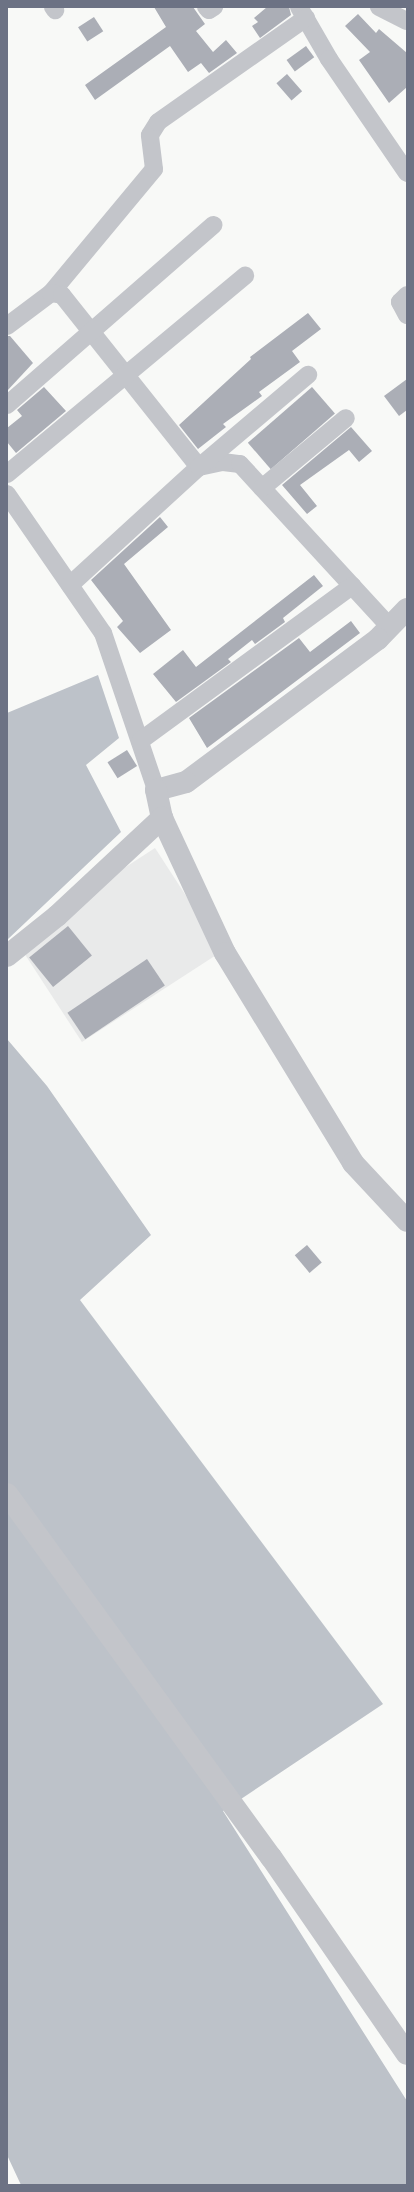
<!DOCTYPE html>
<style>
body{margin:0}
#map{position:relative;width:414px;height:2192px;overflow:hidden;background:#f8f9f7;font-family:Rubik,sans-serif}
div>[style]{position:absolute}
.built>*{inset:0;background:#e9eaea;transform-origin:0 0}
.water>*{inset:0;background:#bdc2c9}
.building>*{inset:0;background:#abaeb6;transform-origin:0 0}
.minor>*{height:18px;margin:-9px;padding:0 9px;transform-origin:9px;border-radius:9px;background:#c3c5ca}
.tertiary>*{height:22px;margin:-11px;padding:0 11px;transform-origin:11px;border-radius:11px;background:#c3c5ca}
span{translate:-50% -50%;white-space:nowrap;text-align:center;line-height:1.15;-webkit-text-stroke:4px #fff;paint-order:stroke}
.frame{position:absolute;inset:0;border:8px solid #6c7284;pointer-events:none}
</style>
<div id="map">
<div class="built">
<div style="left:155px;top:848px;width:123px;height:167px;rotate:57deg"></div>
</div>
<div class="water">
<div style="clip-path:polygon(98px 675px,119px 738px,86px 765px,121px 832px,7px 940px,7px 713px)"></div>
<div style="clip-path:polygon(7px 1039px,47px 1086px,151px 1235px,80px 1300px,383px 1704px,223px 1811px,407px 2101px,407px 2185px,21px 2185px,7px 2155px)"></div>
</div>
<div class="building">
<div style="clip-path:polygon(154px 7px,193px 7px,205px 24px,196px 31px,213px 52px,226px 40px,237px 53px,209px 73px,201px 63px,188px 72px,170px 46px,95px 100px,85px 85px,166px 27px)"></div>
<div style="clip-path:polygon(267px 7px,289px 7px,291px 15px,260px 38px,252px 26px,258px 22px,254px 18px)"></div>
<div style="clip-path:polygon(358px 14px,376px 33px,379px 29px,407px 53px,407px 87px,389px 103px,359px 60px,370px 52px,345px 26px)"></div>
<div style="left:94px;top:17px;width:17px;height:19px;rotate:57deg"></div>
<div style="left:306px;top:46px;width:14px;height:24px;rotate:54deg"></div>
<div style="left:287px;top:74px;width:23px;height:14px;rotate:49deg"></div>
<div style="clip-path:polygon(308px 313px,321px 329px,292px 351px,300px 362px,259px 392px,262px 396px,223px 424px,226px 427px,198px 449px,179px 425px,251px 359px,250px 357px)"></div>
<div style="clip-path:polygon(7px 336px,10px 336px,33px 363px,7px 391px)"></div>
<div style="clip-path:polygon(407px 379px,407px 410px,399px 416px,384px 396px)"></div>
<div style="clip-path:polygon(44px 387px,66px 411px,16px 453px,7px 442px,7px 428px,22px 416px,17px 410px)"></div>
<div style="left:312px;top:387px;width:35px;height:85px;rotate:49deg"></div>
<div style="clip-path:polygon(351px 427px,372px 451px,359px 462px,349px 450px,300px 485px,317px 506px,307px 514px,282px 485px)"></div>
<div style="clip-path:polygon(160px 517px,168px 527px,124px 564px,171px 630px,140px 653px,117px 627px,123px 621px,91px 580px)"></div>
<div style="clip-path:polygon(314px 575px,323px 586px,283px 618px,285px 622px,255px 644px,252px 640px,228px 659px,231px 662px,176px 702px,153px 674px,183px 650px,196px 667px)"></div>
<div style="clip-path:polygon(351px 621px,360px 633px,207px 748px,189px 718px,299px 638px,310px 652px)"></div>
<div style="left:127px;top:750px;width:19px;height:23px;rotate:58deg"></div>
<div style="left:68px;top:926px;width:38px;height:50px;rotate:51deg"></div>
<div style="left:147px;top:959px;width:32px;height:96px;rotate:56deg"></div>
<div style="left:307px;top:1245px;width:23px;height:16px;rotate:50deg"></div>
</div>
<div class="minor">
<div style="left:53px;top:7px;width:4px;rotate:56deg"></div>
<div style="left:206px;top:7px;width:4px;rotate:45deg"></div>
<div style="left:209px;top:10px;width:6px;rotate:-31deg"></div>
<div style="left:299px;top:7px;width:60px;rotate:60deg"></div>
<div style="left:329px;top:59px;width:138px;rotate:55.6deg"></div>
<div style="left:379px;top:7px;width:31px;rotate:27deg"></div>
<div style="left:51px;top:293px;width:161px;rotate:-50.3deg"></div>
<div style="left:154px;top:169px;width:34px;rotate:-97deg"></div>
<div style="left:150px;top:135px;width:15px;rotate:-58deg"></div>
<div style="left:158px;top:122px;width:181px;rotate:-35.1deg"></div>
<div style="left:407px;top:295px;width:10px;rotate:135deg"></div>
<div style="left:400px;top:302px;width:15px;rotate:62deg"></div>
<div style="left:7px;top:326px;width:55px;rotate:-36.9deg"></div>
<div style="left:51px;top:293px;width:11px;rotate:10deg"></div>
<div style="left:62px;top:295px;width:220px;rotate:51.5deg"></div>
<div style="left:199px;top:467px;width:25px;rotate:-12deg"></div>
<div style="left:223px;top:462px;width:17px;rotate:7deg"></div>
<div style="left:240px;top:464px;width:222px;rotate:47.4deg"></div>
<div style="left:7px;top:405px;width:274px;rotate:-41.1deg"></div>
<div style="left:7px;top:474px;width:310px;rotate:-39.8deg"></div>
<div style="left:262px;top:488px;width:109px;rotate:-39.8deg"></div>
<div style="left:7px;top:494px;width:169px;rotate:55.4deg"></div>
<div style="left:103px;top:633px;width:166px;rotate:71.3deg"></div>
<div style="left:70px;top:585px;width:175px;rotate:-42.5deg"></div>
<div style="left:199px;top:467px;width:143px;rotate:-40.2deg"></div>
<div style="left:140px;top:741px;width:263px;rotate:-36.2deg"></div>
</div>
<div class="tertiary">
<div style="left:407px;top:609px;width:42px;rotate:134deg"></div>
<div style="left:378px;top:639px;width:239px;rotate:143.3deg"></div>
<div style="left:186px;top:782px;width:31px;rotate:165deg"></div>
<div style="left:156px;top:790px;width:29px;rotate:78deg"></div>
<div style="left:162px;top:818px;width:149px;rotate:65deg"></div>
<div style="left:225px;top:953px;width:246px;rotate:58.6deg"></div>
<div style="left:353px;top:1163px;width:79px;rotate:47deg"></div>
<div style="left:7px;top:956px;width:64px;rotate:-38.7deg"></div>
<div style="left:57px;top:916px;width:144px;rotate:-43deg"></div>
<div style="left:7px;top:1494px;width:449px;rotate:54deg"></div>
<div style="left:271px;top:1857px;width:239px;rotate:55.4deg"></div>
</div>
<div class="frame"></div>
</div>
